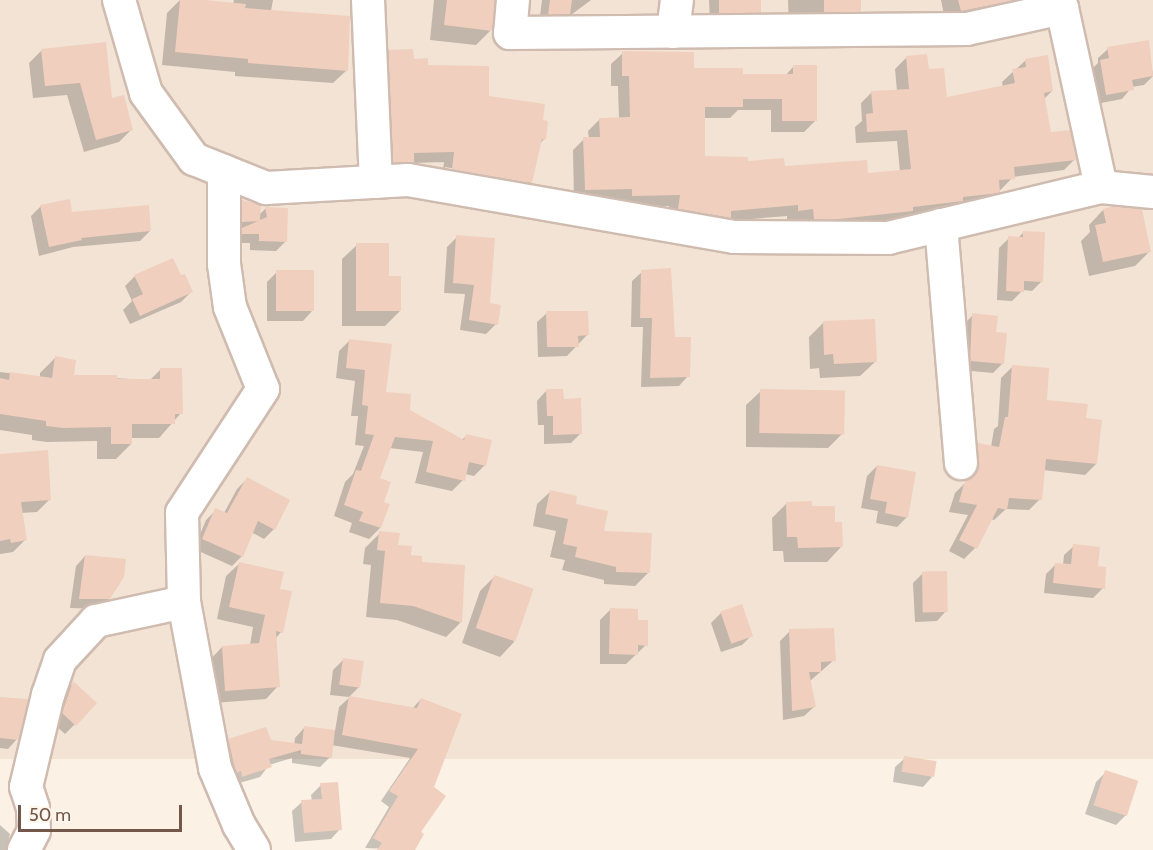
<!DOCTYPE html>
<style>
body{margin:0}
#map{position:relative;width:1153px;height:850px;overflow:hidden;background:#fbf2e5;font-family:Cabin,sans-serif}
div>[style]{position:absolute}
.residential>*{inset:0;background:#f3e3d4;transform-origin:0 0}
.shadow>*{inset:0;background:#0003}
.building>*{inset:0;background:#f0cfbe;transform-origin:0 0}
.roads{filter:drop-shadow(2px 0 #cfbbaf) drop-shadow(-2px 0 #cfbbaf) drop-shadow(0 2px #cfbbaf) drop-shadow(0 -2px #cfbbaf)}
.minor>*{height:32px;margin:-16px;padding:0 16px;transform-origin:16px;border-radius:16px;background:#fff}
span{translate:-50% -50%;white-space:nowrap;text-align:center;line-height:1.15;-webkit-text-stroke:4.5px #fef6eb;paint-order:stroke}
.scale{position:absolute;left:18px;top:805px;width:164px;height:27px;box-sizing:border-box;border:3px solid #74574b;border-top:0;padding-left:8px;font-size:18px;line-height:21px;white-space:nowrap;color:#74574b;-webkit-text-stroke:4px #fef6eb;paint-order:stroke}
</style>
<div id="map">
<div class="residential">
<div style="left:0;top:0;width:1153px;height:759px"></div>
</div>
<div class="shadow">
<div style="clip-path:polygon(180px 0,233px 4px,234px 0,273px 0,271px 11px,347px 70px,333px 83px,235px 76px,235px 72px,162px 65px,167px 13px)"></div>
<div style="clip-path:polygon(434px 0,494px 0,491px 30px,476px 45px,430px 40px)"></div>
<div style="clip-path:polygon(542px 0,591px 0,559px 24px,539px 24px)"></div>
<div style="clip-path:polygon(709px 0,759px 0,760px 12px,750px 22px,710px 22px)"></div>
<div style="clip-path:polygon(788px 0,859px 0,860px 11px,845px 26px,789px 27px)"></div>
<div style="clip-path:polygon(941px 0,1016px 0,1003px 13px,946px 25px)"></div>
<div style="clip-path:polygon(1148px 42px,1153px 76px,1144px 85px,1132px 87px,1122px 99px,1096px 104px,1090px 71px,1098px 63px,1098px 58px,1108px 49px)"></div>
<div style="clip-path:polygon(42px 50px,110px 100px,132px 129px,119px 142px,84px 152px,67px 95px,33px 98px,29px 63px)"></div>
<div style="clip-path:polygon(evenodd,389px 51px,427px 66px,487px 97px,544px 139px,540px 144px,530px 183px,519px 194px,442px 180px,444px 162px,412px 163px,401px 173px,383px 173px,378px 62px,389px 51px,445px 167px,525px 181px,525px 184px,445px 170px,445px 167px)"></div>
<div style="clip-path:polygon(623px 53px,692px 70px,742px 76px,785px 76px,793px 67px,816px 120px,804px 132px,771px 132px,771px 110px,738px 110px,730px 118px,704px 118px,703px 157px,783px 168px,867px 175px,900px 172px,897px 141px,856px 143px,855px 127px,862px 121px,861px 103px,872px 92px,897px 91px,895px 69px,906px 58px,927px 71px,945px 99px,1003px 87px,1002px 82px,1026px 60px,1052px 91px,1044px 99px,1050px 134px,1075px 159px,1064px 170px,1013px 177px,987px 204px,905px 217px,900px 222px,803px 230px,802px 220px,787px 221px,787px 216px,727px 221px,668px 220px,669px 206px,622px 207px,621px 200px,574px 201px,573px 150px,584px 139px,589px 139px,588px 131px,600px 119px,619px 119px,618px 86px,611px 86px,611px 64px)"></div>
<div style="clip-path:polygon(242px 202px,259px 215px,265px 209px,286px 209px,286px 241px,276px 251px,250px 250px,250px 243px,233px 243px,233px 239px,241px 231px,233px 231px,233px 212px)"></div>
<div style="clip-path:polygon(41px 206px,71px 214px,150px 231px,140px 241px,73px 247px,39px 256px,31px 216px)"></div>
<div style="clip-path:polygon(1103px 210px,1149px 252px,1135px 266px,1089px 276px,1081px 241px,1090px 232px,1089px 225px)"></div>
<div style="clip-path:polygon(1024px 232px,1042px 281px,1032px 291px,1023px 290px,1012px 301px,997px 300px,999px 248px,1009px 238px,1018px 238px)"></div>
<div style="clip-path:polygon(457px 237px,496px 324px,486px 334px,460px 330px,465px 294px,444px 293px,447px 247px)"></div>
<div style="clip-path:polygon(357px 245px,400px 311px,385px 326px,342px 326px,342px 259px)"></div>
<div style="clip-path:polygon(277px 272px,312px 311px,303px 321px,267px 321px,267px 282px)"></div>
<div style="clip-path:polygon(642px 272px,688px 376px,679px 386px,641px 387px,643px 327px,631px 327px,632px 281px)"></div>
<div style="clip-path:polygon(135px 276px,191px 292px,181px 302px,130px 324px,123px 310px,132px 301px,125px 286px)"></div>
<div style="clip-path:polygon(547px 313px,587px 335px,567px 356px,538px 357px,537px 322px)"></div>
<div style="clip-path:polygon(973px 315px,1003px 363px,993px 373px,961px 370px,963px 325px)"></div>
<div style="clip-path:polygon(824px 322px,875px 362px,860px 376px,820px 378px,819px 368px,810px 369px,809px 337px)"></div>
<div style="clip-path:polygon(350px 340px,385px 393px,408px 410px,462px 440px,466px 436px,485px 465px,474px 476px,465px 474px,463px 480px,452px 491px,415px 483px,423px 452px,389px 448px,378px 479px,382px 503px,388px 504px,380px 528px,369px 539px,349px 532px,352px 523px,334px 516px,345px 482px,353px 474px,364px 446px,355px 445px,358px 416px,351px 416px,355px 381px,336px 378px,339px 351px)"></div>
<div style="clip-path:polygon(55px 358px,73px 376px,150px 380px,160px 370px,181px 413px,159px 438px,131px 438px,131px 444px,116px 459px,97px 459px,97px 441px,47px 442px,32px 440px,32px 435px,0 430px,0 372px,40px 377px,40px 373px)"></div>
<div style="clip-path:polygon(1012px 367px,1045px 401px,1084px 420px,1096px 464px,1085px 475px,1043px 470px,1040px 499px,1029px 510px,1006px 509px,994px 520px,991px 519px,975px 548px,964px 559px,949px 551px,968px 515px,949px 512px,955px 493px,967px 481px,967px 456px,978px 445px,991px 447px,994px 429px,998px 426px,1001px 378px)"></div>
<div style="clip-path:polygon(546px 391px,562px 400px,581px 433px,571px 443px,544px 444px,544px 425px,538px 425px,537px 401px)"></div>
<div style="clip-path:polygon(761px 391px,843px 433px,828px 448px,746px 447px,746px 405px)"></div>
<div style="clip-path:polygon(877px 466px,907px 517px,897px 527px,876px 523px,878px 511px,861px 508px,867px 476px)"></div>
<div style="clip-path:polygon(0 476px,50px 499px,37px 512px,21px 513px,25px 540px,13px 552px,0 554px)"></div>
<div style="clip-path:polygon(247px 479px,274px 529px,264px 539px,251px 532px,242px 556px,232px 566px,194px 549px,206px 520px,216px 510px,224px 513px,237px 489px)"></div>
<div style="clip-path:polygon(551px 491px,574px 505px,648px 573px,635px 586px,604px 584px,604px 580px,562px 570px,565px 560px,550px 557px,556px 531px,533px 526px,537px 504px)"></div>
<div style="clip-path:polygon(787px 503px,811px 508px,834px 523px,841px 547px,827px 562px,784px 562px,783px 551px,773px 551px,772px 518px)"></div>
<div style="clip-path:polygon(380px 533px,420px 563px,464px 566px,460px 623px,446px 637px,397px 620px,366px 617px,371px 565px,363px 564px,365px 548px)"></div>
<div style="clip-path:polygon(1074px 546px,1096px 568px,1103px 588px,1093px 598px,1044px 593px,1046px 574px,1056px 564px,1063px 565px,1064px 555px)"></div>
<div style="clip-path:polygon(85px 556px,109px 599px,99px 609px,70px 608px,76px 566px)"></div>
<div style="clip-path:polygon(239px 564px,279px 590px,281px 632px,275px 639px,278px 686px,266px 699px,213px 703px,210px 660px,222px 647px,250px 645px,253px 627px,217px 619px,226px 576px)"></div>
<div style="clip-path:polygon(922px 574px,946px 611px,937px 621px,915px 622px,913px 583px)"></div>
<div style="clip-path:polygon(495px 576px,514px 642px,500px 657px,462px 643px,480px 591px)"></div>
<div style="clip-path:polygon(610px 610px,637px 621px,646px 645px,626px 664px,600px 664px,600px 620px)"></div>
<div style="clip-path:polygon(721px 613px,752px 635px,742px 645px,721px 652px,711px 623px)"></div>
<div style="clip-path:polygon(790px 631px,834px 660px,810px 681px,814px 707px,804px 716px,783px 720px,780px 641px)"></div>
<div style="clip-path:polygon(343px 660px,359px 687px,349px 697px,330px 695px,333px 670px)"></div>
<div style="clip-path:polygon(73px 683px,75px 724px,65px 734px,53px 723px,64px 693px)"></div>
<div style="clip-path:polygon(0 698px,17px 739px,8px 749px,0 748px)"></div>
<div style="clip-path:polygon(349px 698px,412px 709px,421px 699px,432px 788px,413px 850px,365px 848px,389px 807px,381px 801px,410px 758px,331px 745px,330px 757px,320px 767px,292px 763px,292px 758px,269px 765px,260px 777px,232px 785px,219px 750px,229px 741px,294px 745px,295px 738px,304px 728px,335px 731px,339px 707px)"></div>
<div style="clip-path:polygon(905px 758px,932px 777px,923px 787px,893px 782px,895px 767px)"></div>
<div style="clip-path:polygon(1106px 772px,1126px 815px,1116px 825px,1085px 814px,1096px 782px)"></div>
<div style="clip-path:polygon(321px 785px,340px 829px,331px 839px,295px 842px,292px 811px,302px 802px,312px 801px,311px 795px)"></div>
<div style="clip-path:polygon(0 825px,10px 834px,6px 850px,0 850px)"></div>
</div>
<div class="building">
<div style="clip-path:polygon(180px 0,205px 0,246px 4px,245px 8px,350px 16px,348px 71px,248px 63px,248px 59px,175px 52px)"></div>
<div style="clip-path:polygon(447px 0,495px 0,492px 31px,444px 25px)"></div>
<div style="clip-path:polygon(550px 0,572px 0,570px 14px,548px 15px)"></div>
<div style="left:719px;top:0;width:42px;height:13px"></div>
<div style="left:824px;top:0;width:37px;height:12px"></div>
<div style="clip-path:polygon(958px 0,1012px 0,1012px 1px,961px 11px)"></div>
<div style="clip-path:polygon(1149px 40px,1153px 76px,1132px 80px,1134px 90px,1106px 95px,1100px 60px,1109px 58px,1107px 47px)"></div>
<div style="clip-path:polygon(106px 42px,112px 98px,124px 95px,133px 130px,96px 140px,80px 83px,45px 86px,41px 49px)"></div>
<div style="clip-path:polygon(413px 49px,414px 59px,428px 58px,428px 65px,489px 66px,489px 96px,545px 104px,543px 120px,548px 121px,546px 140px,542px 139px,532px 183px,452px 169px,454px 152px,414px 153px,414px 163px,393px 163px,388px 50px)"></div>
<div style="clip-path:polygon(622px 51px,694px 52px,694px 68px,743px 68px,743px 74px,793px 74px,793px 65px,817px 65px,817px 121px,782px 121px,782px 99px,743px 99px,743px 107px,705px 107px,705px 156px,748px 157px,748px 161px,784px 158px,785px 166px,867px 160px,868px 173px,911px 169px,907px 130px,867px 132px,866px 114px,873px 113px,871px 91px,909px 89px,906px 56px,927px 54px,929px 69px,944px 68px,947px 97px,1015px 83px,1012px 69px,1026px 67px,1025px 59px,1048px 55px,1053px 91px,1044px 93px,1051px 132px,1070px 130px,1076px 160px,1014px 167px,1015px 179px,999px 180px,1000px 193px,963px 197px,963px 201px,913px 207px,913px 211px,830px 220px,814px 220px,813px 209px,798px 211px,798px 205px,731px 211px,731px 218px,678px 209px,680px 195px,632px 196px,632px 189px,585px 190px,583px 137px,600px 137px,599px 118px,630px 117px,629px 76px,622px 76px)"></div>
<div style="clip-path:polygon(70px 199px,72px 212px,149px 205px,151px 231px,81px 238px,82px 240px,49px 247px,40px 205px)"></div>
<div style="clip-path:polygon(242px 200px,261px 205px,260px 220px,267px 217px,265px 207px,288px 208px,287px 242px,259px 241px,259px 234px,242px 234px,242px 228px,258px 221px,242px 222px)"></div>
<div style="clip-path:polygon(1114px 206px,1142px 209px,1151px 252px,1103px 262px,1095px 225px,1106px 223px,1103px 209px)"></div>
<div style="clip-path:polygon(1023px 231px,1045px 232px,1043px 282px,1024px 281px,1024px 292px,1006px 291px,1008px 236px,1023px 237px)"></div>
<div style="clip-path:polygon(456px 235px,495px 238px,490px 303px,501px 305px,498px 325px,469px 320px,474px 285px,453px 283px)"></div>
<div style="clip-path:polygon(356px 243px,389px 243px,389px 276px,401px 276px,401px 311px,356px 311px)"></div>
<div style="clip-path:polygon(173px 258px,181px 275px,185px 274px,193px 292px,140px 316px,132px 299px,143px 294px,134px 275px)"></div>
<div style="clip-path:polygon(671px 268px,675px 337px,691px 337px,690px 377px,650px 378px,652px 318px,640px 318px,641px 270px)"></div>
<div style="left:314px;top:270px;width:41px;height:38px;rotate:90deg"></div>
<div style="clip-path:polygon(546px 311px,588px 311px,589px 335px,578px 336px,579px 347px,547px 347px)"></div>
<div style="clip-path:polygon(972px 313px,998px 316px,996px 332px,1007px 333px,1004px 364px,970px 361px)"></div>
<div style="clip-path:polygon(875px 319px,877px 362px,834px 364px,833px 354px,824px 355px,823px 321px)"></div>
<div style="clip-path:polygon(349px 339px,392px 344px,386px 392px,411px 394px,410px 410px,464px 440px,466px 434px,492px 440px,486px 466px,469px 462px,465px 481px,426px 472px,433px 441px,395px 437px,380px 478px,391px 482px,384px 502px,390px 504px,381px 528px,359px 521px,363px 512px,344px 505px,356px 470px,361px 471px,374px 435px,365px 434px,368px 406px,362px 405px,365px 370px,346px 368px)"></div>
<div style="clip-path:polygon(55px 356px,76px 360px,74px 375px,117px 375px,117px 379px,160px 379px,160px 368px,182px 368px,183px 414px,175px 414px,175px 424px,132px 424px,132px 444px,111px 444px,111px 427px,63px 428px,46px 426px,46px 421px,0 414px,0 378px,9px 380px,10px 372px,52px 378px)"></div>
<div style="clip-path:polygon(1012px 365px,1049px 368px,1047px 400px,1088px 404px,1086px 418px,1102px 420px,1097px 464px,1046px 459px,1042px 500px,1009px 498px,1007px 510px,998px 508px,977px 549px,959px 540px,977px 505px,959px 502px,965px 480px,971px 479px,977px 470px,978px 443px,999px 447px,1005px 417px,1008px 417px)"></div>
<div style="clip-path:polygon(546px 389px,563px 389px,564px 399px,581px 398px,582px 434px,553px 435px,553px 416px,547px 416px)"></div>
<div style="left:760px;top:389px;width:85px;height:44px;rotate:1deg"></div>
<div style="clip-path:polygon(48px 450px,51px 500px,21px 502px,27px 540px,11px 543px,10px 539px,0 541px,0 454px)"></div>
<div style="clip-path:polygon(877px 465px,916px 472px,908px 518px,885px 513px,887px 502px,870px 499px)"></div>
<div style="clip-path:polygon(247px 477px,290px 500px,275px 530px,258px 521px,243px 557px,202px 539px,215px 508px,227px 513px)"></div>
<div style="clip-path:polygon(550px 490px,577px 496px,576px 504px,608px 511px,604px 531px,652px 533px,650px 573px,616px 572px,616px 567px,575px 557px,577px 547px,563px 544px,568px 519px,545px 514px)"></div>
<div style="clip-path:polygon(812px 501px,812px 506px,835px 506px,835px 522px,842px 522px,843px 547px,798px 548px,797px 537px,787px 537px,786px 502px)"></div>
<div style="clip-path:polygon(379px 531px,400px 533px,398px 545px,412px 546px,411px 555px,422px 556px,422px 562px,465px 565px,462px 623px,413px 606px,380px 603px,385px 551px,377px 550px)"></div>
<div style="clip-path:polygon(1073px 544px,1100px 547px,1098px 566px,1106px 567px,1105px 589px,1053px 583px,1055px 563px,1071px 564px)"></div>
<div style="clip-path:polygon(85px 555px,126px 559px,124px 577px,110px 599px,79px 599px)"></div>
<div style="clip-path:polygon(239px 562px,284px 572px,280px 589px,292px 591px,283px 633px,276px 631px,280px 687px,225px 691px,222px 646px,259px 643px,265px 615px,229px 607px)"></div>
<div style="left:947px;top:571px;width:41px;height:25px;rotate:89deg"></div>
<div style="left:494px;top:575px;width:42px;height:56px;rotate:19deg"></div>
<div style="left:742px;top:604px;width:34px;height:23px;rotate:71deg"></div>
<div style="clip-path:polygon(610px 608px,638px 609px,638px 620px,648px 620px,648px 646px,638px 645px,638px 655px,609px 654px)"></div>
<div style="clip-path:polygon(834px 628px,836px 661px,821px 662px,821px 672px,809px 672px,816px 707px,792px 711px,789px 629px)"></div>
<div style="left:343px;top:658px;width:21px;height:27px;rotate:8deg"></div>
<div style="clip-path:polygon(73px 681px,97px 703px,76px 726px,62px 713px)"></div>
<div style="clip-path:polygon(349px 696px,417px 708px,421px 698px,462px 714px,434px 787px,446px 796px,421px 832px,424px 834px,415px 850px,377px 850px,382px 843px,373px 838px,398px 796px,389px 791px,418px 749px,342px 735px)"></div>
<div style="clip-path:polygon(0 697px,28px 699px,19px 740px,0 738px)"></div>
<div style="clip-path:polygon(304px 726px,335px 730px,332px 758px,301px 754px,301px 750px,269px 759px,272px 767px,242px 777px,241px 771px,236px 773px,228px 739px,266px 727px,271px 740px,302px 744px)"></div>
<div style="left:904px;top:756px;width:33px;height:16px;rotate:9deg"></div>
<div style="left:1105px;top:770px;width:35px;height:37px;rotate:18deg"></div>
<div style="clip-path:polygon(338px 782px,342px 830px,304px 833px,301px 800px,322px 799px,320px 783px)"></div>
</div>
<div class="roads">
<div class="minor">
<div style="left:119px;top:0;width:97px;rotate:73.8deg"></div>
<div style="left:146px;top:93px;width:82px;rotate:54deg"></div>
<div style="left:194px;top:159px;width:78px;rotate:21.9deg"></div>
<div style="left:266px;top:188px;width:142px;rotate:-3.2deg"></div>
<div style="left:408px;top:180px;width:331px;rotate:9.9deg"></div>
<div style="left:734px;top:237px;width:154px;rotate:0.4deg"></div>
<div style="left:888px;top:238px;width:219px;rotate:-13.5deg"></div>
<div style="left:1101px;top:187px;width:52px;rotate:5.5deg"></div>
<div style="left:368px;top:0;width:182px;rotate:87.5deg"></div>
<div style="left:513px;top:0;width:33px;rotate:95deg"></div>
<div style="left:510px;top:33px;width:457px;rotate:-0.5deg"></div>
<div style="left:967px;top:29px;width:97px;rotate:-12.5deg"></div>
<div style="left:1058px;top:0;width:9px;rotate:63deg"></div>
<div style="left:1062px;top:8px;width:183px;rotate:77.7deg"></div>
<div style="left:673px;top:32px;width:32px;rotate:-83deg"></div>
<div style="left:224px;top:171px;width:93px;rotate:90deg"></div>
<div style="left:224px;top:264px;width:43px;rotate:82.1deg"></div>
<div style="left:230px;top:307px;width:88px;rotate:68.1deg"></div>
<div style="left:263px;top:389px;width:148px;rotate:123.2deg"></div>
<div style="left:182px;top:513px;width:89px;rotate:88.7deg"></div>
<div style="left:184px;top:602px;width:169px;rotate:79.4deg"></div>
<div style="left:215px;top:768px;width:62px;rotate:67.2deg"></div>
<div style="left:239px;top:825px;width:29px;rotate:59deg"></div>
<div style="left:941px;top:225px;width:239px;rotate:85.2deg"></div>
<div style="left:24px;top:850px;width:22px;rotate:-63deg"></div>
<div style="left:34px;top:830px;width:22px;rotate:-93deg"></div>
<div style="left:33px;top:808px;width:22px;rotate:-108deg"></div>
<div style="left:26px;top:787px;width:95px;rotate:-76.6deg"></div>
<div style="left:48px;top:695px;width:37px;rotate:-71deg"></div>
<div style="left:60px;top:660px;width:53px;rotate:-47.3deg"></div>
<div style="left:96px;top:621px;width:90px;rotate:-12.2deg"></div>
</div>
</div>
<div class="scale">50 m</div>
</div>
